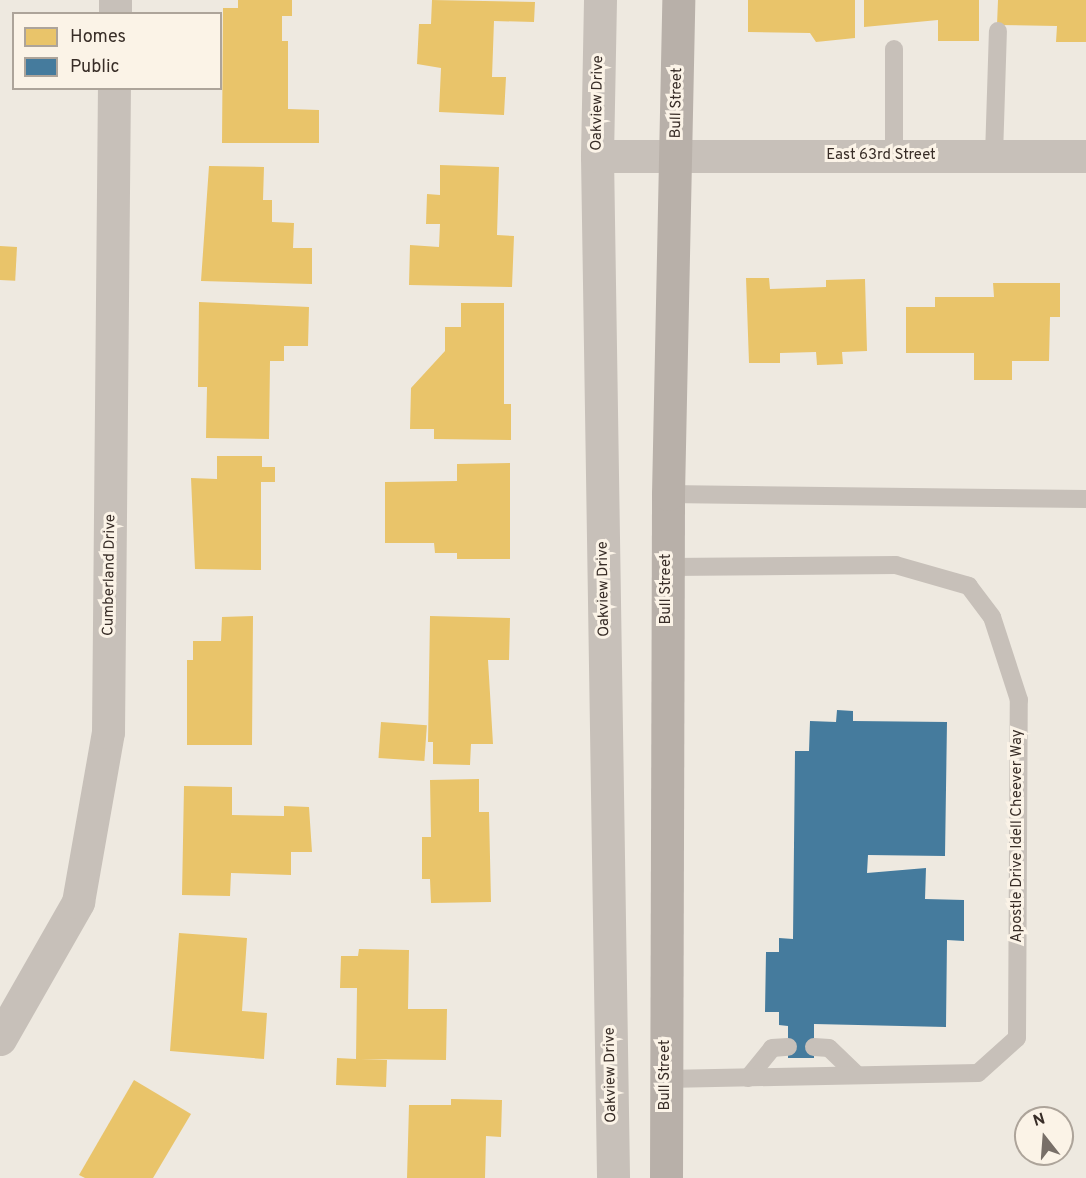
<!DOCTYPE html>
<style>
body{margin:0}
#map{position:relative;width:1086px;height:1178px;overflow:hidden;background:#eee9e0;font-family:Overpass,sans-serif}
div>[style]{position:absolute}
.homes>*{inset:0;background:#e9c46a;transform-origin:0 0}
.public>*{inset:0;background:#457b9d}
.lane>*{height:18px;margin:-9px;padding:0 9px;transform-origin:9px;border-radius:9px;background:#c7c0b9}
.street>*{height:33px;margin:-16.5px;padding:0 16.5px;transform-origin:16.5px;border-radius:16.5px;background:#c7c0b9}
.secondary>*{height:33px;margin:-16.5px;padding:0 16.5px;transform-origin:16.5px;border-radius:16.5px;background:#b8b0a9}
span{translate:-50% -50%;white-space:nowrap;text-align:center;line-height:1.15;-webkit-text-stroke:6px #fbf3e7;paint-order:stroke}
.street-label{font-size:15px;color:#382d27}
.legend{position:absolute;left:12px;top:12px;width:210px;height:78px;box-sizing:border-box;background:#fbf3e7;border:2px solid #ada49a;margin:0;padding:8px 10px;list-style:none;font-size:18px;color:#382d27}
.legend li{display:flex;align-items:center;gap:12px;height:30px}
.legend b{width:30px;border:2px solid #ada49a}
.north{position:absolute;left:1014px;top:1106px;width:60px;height:60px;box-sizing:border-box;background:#fbf3e7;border:2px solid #ada49a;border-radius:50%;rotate:343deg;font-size:16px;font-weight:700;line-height:24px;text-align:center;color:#382d27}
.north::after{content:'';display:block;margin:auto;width:21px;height:27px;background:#786f68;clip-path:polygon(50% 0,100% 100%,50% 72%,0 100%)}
</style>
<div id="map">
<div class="homes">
<div style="clip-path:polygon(238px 0,292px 0,292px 16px,282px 16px,282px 41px,288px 41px,288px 109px,319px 110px,319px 143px,222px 143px,223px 8px,238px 8px)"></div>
<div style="clip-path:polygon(432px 0,535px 2px,534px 22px,494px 21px,492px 77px,506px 77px,504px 115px,439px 112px,441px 68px,417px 64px,419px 24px,431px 24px)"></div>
<div style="clip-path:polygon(748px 0,855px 0,855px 38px,816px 42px,810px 33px,748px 32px)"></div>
<div style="clip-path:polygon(864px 0,979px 0,979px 41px,938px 41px,938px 20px,864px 27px)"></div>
<div style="clip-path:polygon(998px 0,1086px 0,1086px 42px,1056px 42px,1057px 26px,997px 25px)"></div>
<div style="clip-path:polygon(440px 165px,499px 167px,497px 235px,514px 236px,512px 287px,409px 285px,410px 245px,439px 247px,440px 224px,426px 224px,427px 194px,440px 195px)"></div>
<div style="clip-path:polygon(209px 166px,264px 167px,263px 200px,272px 200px,272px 222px,294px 223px,293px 248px,312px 248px,312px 284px,201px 281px)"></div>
<div style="left:0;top:246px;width:17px;height:34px;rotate:3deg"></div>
<div style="clip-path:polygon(746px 278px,769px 278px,770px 289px,826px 287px,826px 280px,865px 279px,867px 351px,842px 352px,843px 364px,817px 365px,816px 352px,780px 353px,780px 363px,749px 363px)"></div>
<div style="clip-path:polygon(993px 283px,1060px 283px,1060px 317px,1050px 317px,1049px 361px,1012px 361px,1012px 380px,974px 380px,974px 353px,906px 353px,906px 307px,935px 307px,935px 297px,994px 297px)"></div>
<div style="clip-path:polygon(199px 302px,309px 307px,308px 346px,284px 346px,284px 361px,270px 361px,269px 439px,206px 438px,207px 387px,198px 387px)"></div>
<div style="clip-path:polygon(461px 303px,504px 303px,504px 404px,511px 404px,511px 440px,434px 439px,434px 429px,410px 429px,411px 388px,445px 351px,445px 327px,461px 327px)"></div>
<div style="clip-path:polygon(217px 456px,262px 456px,262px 467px,275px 467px,275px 482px,261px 482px,261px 570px,195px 569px,191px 478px,217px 479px)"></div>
<div style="clip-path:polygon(510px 463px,510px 559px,457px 559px,457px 553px,435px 553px,434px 543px,385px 543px,385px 482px,457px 481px,457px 464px)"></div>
<div style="clip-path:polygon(253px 616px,252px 745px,187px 745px,187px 660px,193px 660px,193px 641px,221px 641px,222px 617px)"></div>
<div style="clip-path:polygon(430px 616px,510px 618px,509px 660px,488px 660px,493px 744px,471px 744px,470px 765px,433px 764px,433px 742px,428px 742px)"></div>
<div style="left:381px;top:722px;width:46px;height:36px;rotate:4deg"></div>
<div style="clip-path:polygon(479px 779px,479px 812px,489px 812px,491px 902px,431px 903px,430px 879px,422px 879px,422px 837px,431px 837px,430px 780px)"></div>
<div style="clip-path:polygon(184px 786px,232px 787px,232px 815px,284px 816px,284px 806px,309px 807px,312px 852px,291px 852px,291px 875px,231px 873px,230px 896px,182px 895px)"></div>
<div style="clip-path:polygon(179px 933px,247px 938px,242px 1011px,267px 1013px,264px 1059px,170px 1051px)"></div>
<div style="clip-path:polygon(359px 949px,409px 950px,408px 1009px,447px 1009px,446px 1060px,361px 1059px,387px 1060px,386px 1087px,336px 1085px,337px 1058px,356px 1059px,357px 988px,340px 988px,341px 956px,358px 956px)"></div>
<div style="clip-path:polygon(134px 1080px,191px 1114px,153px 1178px,85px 1178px,79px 1175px)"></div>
<div style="clip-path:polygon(451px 1099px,502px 1100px,501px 1137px,486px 1136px,485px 1178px,407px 1178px,409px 1105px,451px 1105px)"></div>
</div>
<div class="public">
<div style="clip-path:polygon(837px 710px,853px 711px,853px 721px,947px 722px,945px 856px,868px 855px,867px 873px,926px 868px,925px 899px,964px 900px,964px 941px,947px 940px,946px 1027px,814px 1024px,814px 1058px,788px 1058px,788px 1026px,779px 1025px,779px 1012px,765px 1012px,766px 952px,779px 952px,779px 938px,793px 939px,795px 751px,809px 751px,810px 721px,836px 722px)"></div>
</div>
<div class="lane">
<div style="left:894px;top:49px;width:107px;rotate:90deg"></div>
<div style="left:994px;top:156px;width:125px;rotate:-88.2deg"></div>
<div style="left:668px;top:494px;width:418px;rotate:0.7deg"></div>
<div style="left:814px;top:1047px;width:15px;rotate:4deg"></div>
<div style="left:829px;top:1048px;width:39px;rotate:44deg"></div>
<div style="left:748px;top:1078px;width:38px;rotate:-51deg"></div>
<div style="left:772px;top:1048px;width:16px;rotate:-4deg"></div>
<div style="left:666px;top:1079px;width:312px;rotate:-1.1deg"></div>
<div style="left:978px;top:1073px;width:52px;rotate:-41.9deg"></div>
<div style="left:1017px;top:1038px;width:338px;rotate:-89.7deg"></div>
<div style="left:1019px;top:700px;width:87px;rotate:-108deg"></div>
<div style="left:992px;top:617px;width:39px;rotate:-127deg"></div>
<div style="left:969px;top:586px;width:76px;rotate:-164deg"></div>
<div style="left:896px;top:565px;width:228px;rotate:179.5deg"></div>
</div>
<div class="street">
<div style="left:600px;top:0;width:156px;rotate:91.1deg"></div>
<div style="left:597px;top:156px;width:1022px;rotate:89.1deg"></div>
<div style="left:115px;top:14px;width:14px;rotate:-90deg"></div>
<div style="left:597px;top:156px;width:489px"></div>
<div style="left:0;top:1039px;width:158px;rotate:-60.3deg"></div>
<div style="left:78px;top:902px;width:173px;rotate:-80deg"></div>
<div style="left:108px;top:732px;width:644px;rotate:-89.47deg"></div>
</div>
<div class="secondary">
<div style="left:666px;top:1178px;width:684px;rotate:-89.83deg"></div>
<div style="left:668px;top:494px;width:494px;rotate:-88.8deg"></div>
</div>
<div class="street-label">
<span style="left:598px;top:103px;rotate:-89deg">Oakview Drive</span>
<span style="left:677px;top:103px;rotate:-89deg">Bull Street</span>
<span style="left:881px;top:156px">East 63rd Street</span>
<span style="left:110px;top:575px;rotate:-89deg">Cumberland Drive</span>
<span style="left:604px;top:589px;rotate:-91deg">Oakview Drive</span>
<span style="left:667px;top:589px;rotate:-90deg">Bull Street</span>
<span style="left:1018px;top:836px;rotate:-90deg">Apostle Drive Idell Cheever Way</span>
<span style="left:611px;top:1075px;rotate:-91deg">Oakview Drive</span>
<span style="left:666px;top:1075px;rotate:-90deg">Bull Street</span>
</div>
<ul class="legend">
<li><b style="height:16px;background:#e9c46a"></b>Homes</li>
<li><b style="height:16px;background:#457b9d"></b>Public</li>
</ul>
<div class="north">N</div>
</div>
